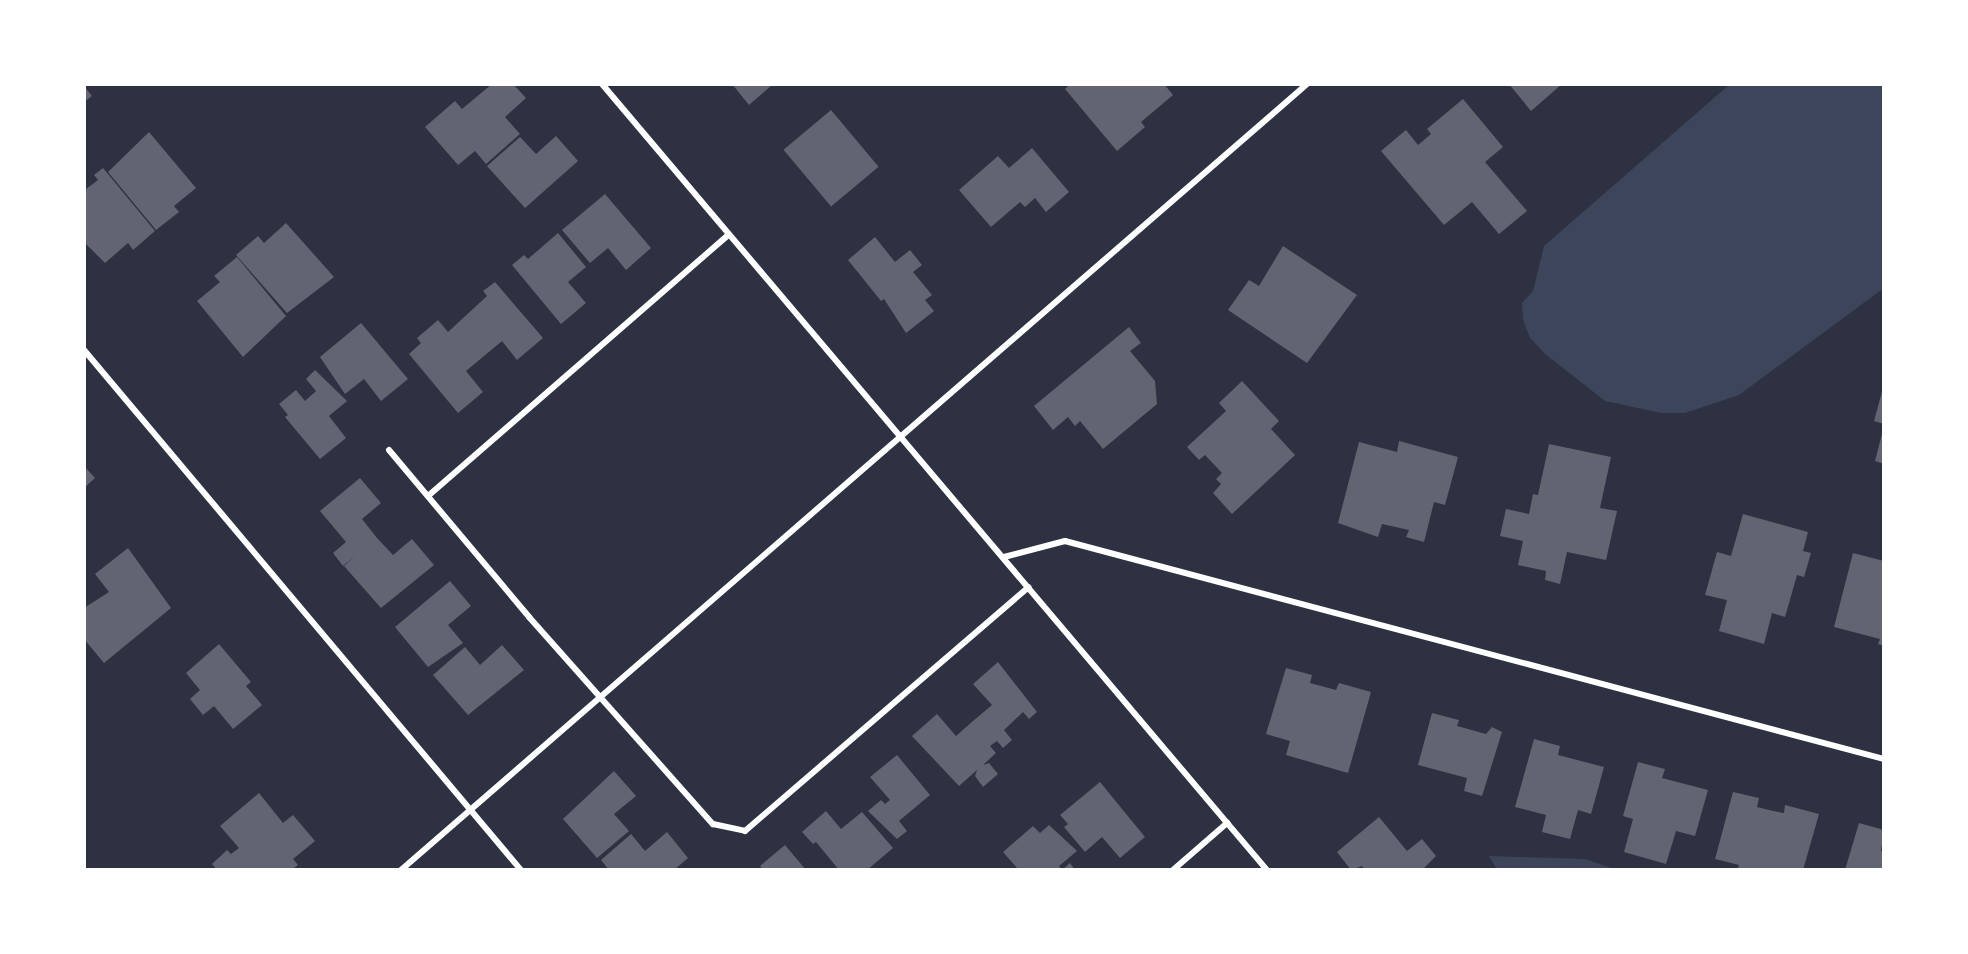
<!DOCTYPE html>
<style>
body{margin:0}
#map{position:relative;width:1968px;height:954px;overflow:hidden;background:#2d3142;font-family:Jost,sans-serif}
div>[style]{position:absolute}
.green>*{inset:0;background:#3c4559}
.building>*{inset:0;background:#626471;transform-origin:0 0}
.minor>*{height:6px;margin:-3px;padding:0 3px;transform-origin:3px;border-radius:3px;background:#fff}
span{translate:-50% -50%;white-space:nowrap;text-align:center;line-height:1.15;-webkit-text-stroke:4.5px #fff;paint-order:stroke}
.frame{position:absolute;inset:0;border:86px solid #fff;pointer-events:none}
</style>
<div id="map">
<div class="green">
<div style="clip-path:polygon(1730px 84px,1884px 84px,1884px 288px,1739px 395px,1685px 413px,1661px 413px,1605px 401px,1545px 354px,1530px 338px,1523px 320px,1522px 303px,1533px 291px,1544px 246px)"></div>
<div style="clip-path:polygon(1489px 856px,1585px 859px,1617px 870px,1497px 870px)"></div>
</div>
<div class="building">
<div style="clip-path:polygon(492px 84px,513px 84px,526px 98px,505px 117px,520px 134px,486px 164px,475px 151px,458px 165px,425px 127px,455px 101px,462px 109px)"></div>
<div style="clip-path:polygon(732px 84px,773px 84px,749px 105px)"></div>
<div style="clip-path:polygon(1070px 84px,1164px 84px,1173px 95px,1141px 122px,1145px 127px,1117px 151px,1065px 89px)"></div>
<div style="clip-path:polygon(1509px 84px,1562px 84px,1531px 111px)"></div>
<div style="clip-path:polygon(84px 86px,92px 96px,84px 102px)"></div>
<div style="clip-path:polygon(1463px 99px,1503px 147px,1485px 162px,1527px 211px,1499px 234px,1472px 202px,1444px 225px,1381px 151px,1406px 130px,1418px 145px,1431px 134px,1427px 129px)"></div>
<div style="left:831px;top:110px;width:74px;height:62px;rotate:50deg"></div>
<div style="clip-path:polygon(149px 132px,196px 188px,174px 206px,179px 212px,156px 230px,108px 172px)"></div>
<div style="clip-path:polygon(556px 136px,578px 161px,525px 208px,487px 166px,520px 137px,536px 154px)"></div>
<div style="clip-path:polygon(1032px 148px,1069px 192px,1046px 212px,1035px 198px,1025px 207px,1020px 202px,991px 227px,959px 190px,998px 156px,1009px 168px)"></div>
<div style="clip-path:polygon(103px 168px,155px 231px,133px 250px,128px 243px,105px 263px,84px 242px,84px 187px,86px 189px,98px 180px,94px 175px)"></div>
<div style="clip-path:polygon(605px 194px,651px 248px,626px 270px,608px 248px,590px 263px,562px 230px)"></div>
<div style="clip-path:polygon(286px 223px,334px 277px,287px 313px,236px 255px,258px 236px,264px 243px)"></div>
<div style="clip-path:polygon(558px 233px,586px 267px,568px 282px,586px 303px,561px 324px,512px 265px,524px 255px,528px 259px)"></div>
<div style="clip-path:polygon(875px 237px,895px 262px,910px 250px,922px 265px,913px 272px,932px 295px,925px 300px,934px 311px,906px 333px,884px 299px,881px 301px,848px 260px)"></div>
<div style="clip-path:polygon(1283px 246px,1357px 295px,1307px 363px,1228px 310px,1249px 280px,1259px 286px)"></div>
<div style="clip-path:polygon(237px 257px,286px 316px,243px 357px,197px 301px,220px 282px,214px 276px)"></div>
<div style="clip-path:polygon(495px 282px,543px 338px,517px 360px,502px 341px,466px 371px,483px 392px,458px 413px,409px 354px,421px 343px,417px 338px,438px 320px,448px 332px,487px 296px,483px 291px)"></div>
<div style="clip-path:polygon(361px 323px,408px 379px,381px 401px,364px 379px,345px 394px,320px 357px)"></div>
<div style="clip-path:polygon(1129px 327px,1141px 343px,1130px 351px,1155px 381px,1157px 404px,1103px 449px,1080px 421px,1075px 426px,1068px 417px,1053px 430px,1034px 406px)"></div>
<div style="clip-path:polygon(315px 370px,347px 401px,329px 416px,346px 438px,320px 459px,285px 417px,288px 415px,279px 404px,296px 390px,305px 401px,316px 391px,306px 379px)"></div>
<div style="clip-path:polygon(1242px 381px,1279px 421px,1271px 429px,1295px 455px,1232px 514px,1213px 493px,1221px 484px,1216px 479px,1222px 473px,1205px 455px,1199px 460px,1187px 447px,1226px 411px,1219px 403px)"></div>
<div style="clip-path:polygon(1883px 388px,1884px 388px,1884px 424px,1874px 421px)"></div>
<div style="clip-path:polygon(1883px 430px,1884px 430px,1884px 464px,1875px 461px)"></div>
<div style="clip-path:polygon(1399px 441px,1458px 457px,1445px 505px,1434px 502px,1424px 542px,1406px 537px,1409px 530px,1382px 524px,1378px 537px,1338px 523px,1359px 442px,1397px 452px)"></div>
<div style="clip-path:polygon(1549px 444px,1611px 457px,1600px 508px,1617px 511px,1606px 560px,1567px 552px,1560px 584px,1545px 580px,1546px 571px,1518px 565px,1523px 541px,1500px 536px,1506px 509px,1529px 514px,1533px 494px,1538px 495px)"></div>
<div style="clip-path:polygon(84px 466px,95px 478px,84px 488px)"></div>
<div style="clip-path:polygon(360px 478px,381px 503px,362px 519px,377px 538px,393px 555px,412px 539px,434px 565px,381px 608px,344px 566px,355px 556px,343px 566px,333px 553px,346px 542px,320px 511px)"></div>
<div style="clip-path:polygon(1743px 514px,1808px 532px,1803px 551px,1811px 553px,1804px 577px,1797px 575px,1785px 617px,1772px 613px,1764px 644px,1719px 631px,1727px 600px,1705px 595px,1717px 552px,1731px 556px)"></div>
<div style="clip-path:polygon(128px 548px,171px 608px,104px 663px,84px 639px,84px 608px,109px 592px,95px 574px)"></div>
<div style="clip-path:polygon(1853px 553px,1884px 561px,1884px 646px,1878px 644px,1880px 639px,1834px 627px)"></div>
<div style="clip-path:polygon(450px 581px,471px 606px,448px 625px,463px 643px,428px 667px,395px 627px)"></div>
<div style="clip-path:polygon(219px 644px,251px 682px,246px 686px,262px 705px,233px 729px,214px 706px,203px 715px,190px 699px,200px 690px,186px 673px)"></div>
<div style="clip-path:polygon(502px 645px,524px 670px,468px 715px,433px 675px,465px 647px,480px 665px)"></div>
<div style="clip-path:polygon(998px 662px,1037px 712px,1029px 719px,1023px 712px,1004px 730px,1012px 740px,1003px 748px,997px 741px,990px 746px,996px 753px,983px 765px,989px 763px,998px 774px,983px 787px,975px 776px,977px 770px,959px 786px,912px 736px,937px 714px,956px 736px,973px 721px,992px 705px,973px 684px)"></div>
<div style="clip-path:polygon(1286px 668px,1312px 675px,1310px 683px,1336px 690px,1339px 683px,1371px 692px,1348px 773px,1286px 755px,1290px 741px,1266px 734px)"></div>
<div style="clip-path:polygon(1432px 713px,1459px 720px,1457px 726px,1486px 734px,1492px 727px,1502px 732px,1482px 796px,1464px 791px,1467px 778px,1418px 765px)"></div>
<div style="clip-path:polygon(1534px 739px,1560px 746px,1558px 755px,1604px 767px,1591px 814px,1578px 810px,1570px 839px,1542px 832px,1546px 815px,1515px 807px)"></div>
<div style="clip-path:polygon(897px 755px,930px 795px,899px 821px,907px 831px,897px 839px,868px 811px,881px 800px,885px 804px,890px 800px,870px 777px)"></div>
<div style="clip-path:polygon(1638px 762px,1665px 769px,1662px 778px,1708px 790px,1695px 836px,1676px 831px,1666px 864px,1624px 852px,1633px 819px,1623px 816px)"></div>
<div style="clip-path:polygon(614px 771px,636px 796px,614px 814px,629px 831px,597px 858px,563px 819px)"></div>
<div style="clip-path:polygon(1100px 782px,1145px 837px,1120px 858px,1102px 837px,1085px 852px,1064px 827px,1068px 824px,1060px 815px)"></div>
<div style="clip-path:polygon(1733px 792px,1759px 798px,1757px 807px,1773px 811px,1784px 813px,1785px 805px,1819px 814px,1803px 870px,1737px 870px,1739px 865px,1715px 859px)"></div>
<div style="clip-path:polygon(259px 793px,283px 823px,293px 815px,315px 841px,293px 859px,298px 865px,291px 870px,217px 870px,212px 864px,227px 850px,231px 854px,239px 848px,220px 826px)"></div>
<div style="clip-path:polygon(826px 811px,841px 829px,862px 812px,893px 848px,867px 870px,839px 870px,816px 842px,813px 844px,802px 832px)"></div>
<div style="clip-path:polygon(1379px 817px,1407px 851px,1422px 839px,1436px 856px,1422px 870px,1365px 870px,1362px 866px,1351px 870px,1337px 852px)"></div>
<div style="clip-path:polygon(1859px 823px,1884px 830px,1881px 851px,1884px 852px,1884px 870px,1845px 870px)"></div>
<div style="clip-path:polygon(1049px 825px,1077px 851px,1059px 866px,1062px 870px,1070px 863px,1075px 870px,1019px 870px,1003px 852px,1033px 826px,1040px 833px)"></div>
<div style="clip-path:polygon(667px 832px,688px 858px,674px 870px,609px 870px,601px 860px,631px 834px,645px 851px)"></div>
<div style="clip-path:polygon(785px 845px,806px 870px,763px 870px,760px 866px)"></div>
</div>
<div class="minor">
<div style="left:602px;top:84px;width:1030px;rotate:49.77deg"></div>
<div style="left:84px;top:350px;width:679px;rotate:49.96deg"></div>
<div style="left:389px;top:450px;width:218px;rotate:50deg"></div>
<div style="left:529px;top:617px;width:277px;rotate:48.4deg"></div>
<div style="left:713px;top:824px;width:33px;rotate:12deg"></div>
<div style="left:745px;top:831px;width:374px;rotate:-40.7deg"></div>
<div style="left:428px;top:496px;width:398px;rotate:-41deg"></div>
<div style="left:1004px;top:557px;width:63px;rotate:-14.7deg"></div>
<div style="left:1065px;top:541px;width:848px;rotate:14.91deg"></div>
<div style="left:401px;top:870px;width:1199px;rotate:-40.94deg"></div>
<div style="left:1173px;top:870px;width:72px;rotate:-41deg"></div>
</div>
<div class="frame"></div>
</div>
